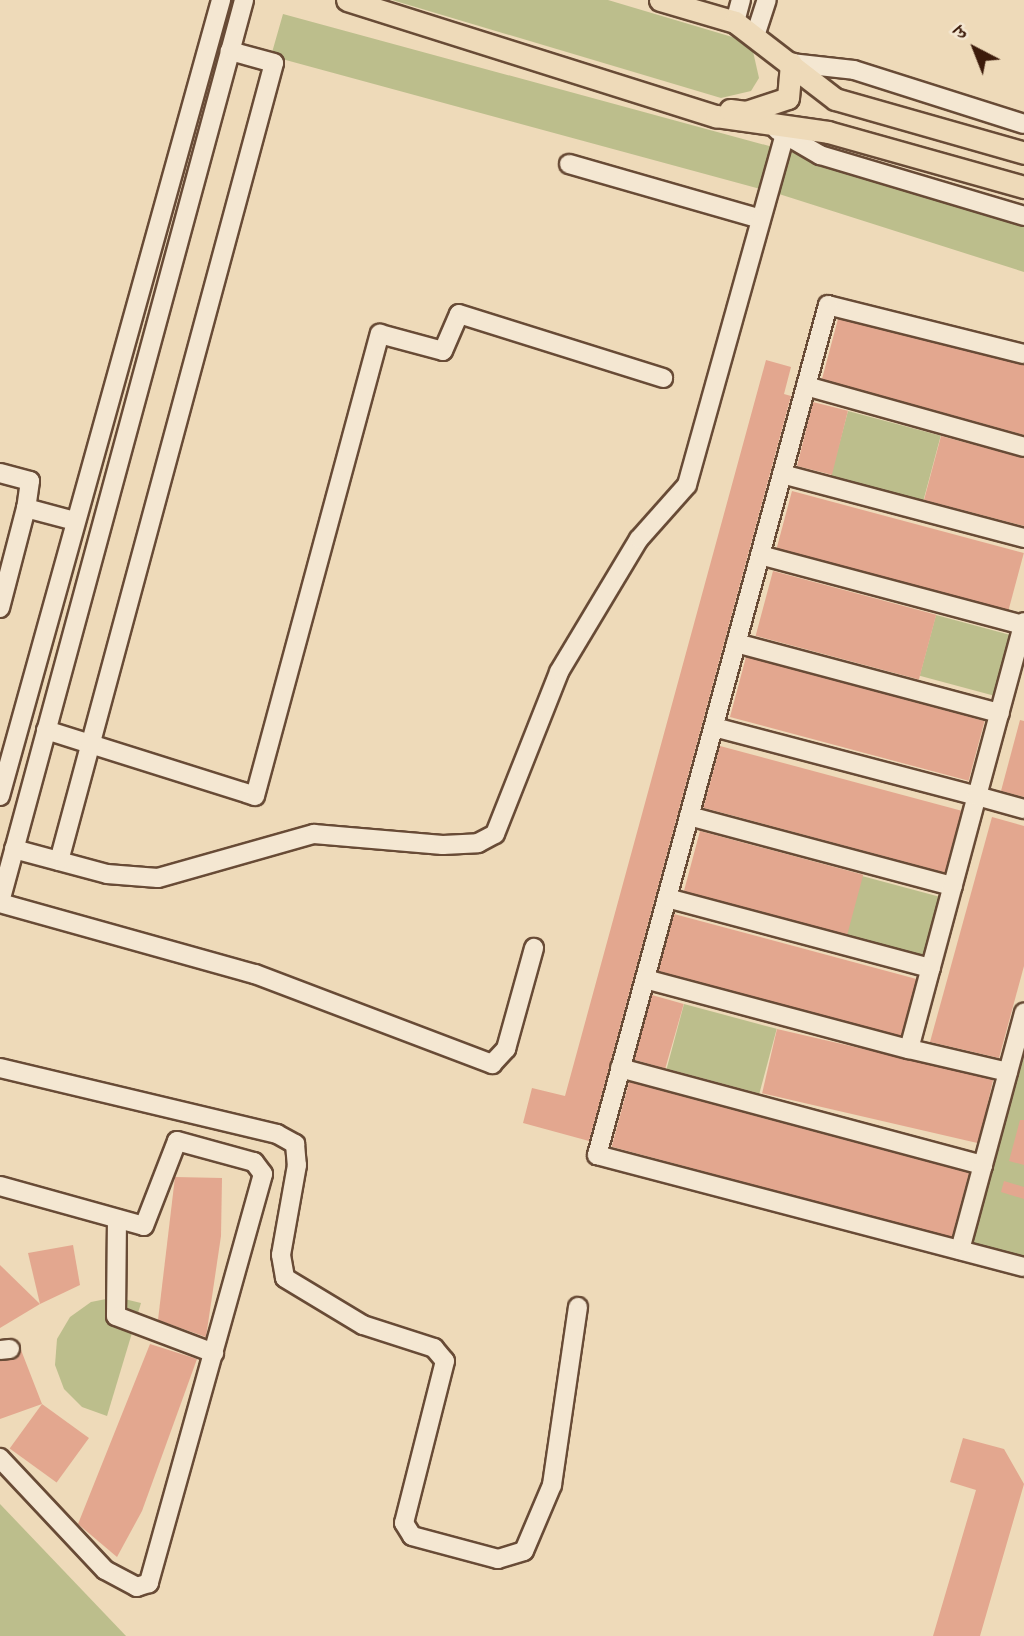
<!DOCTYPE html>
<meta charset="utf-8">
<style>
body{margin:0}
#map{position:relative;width:1024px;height:1636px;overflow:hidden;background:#eedab9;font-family:"IM FELL DW Pica","Noto Serif Devanagari",serif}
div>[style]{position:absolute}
.green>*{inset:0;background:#bcbe8c;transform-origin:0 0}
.building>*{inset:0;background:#e3a78f;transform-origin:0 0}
.roads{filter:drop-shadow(2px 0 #684b36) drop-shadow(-2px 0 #684b36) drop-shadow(0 2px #684b36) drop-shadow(0 -2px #684b36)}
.minor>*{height:18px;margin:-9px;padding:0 9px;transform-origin:9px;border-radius:9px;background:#f4e7d2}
.major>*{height:21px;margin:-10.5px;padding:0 10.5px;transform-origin:10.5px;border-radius:10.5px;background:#eedab9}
span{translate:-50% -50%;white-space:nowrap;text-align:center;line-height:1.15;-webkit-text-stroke:5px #f4e7d2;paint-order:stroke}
.north{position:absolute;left:940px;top:14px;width:70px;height:70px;-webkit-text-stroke:5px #f4e7d2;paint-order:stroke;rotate:318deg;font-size:19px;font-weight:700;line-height:28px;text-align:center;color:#3c1b0b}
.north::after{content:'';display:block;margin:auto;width:24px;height:32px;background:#3c1b0b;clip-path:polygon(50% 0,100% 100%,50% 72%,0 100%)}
</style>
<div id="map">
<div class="green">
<div style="clip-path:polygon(392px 0,608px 0,739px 39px,752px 47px,759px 78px,751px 91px,721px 98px)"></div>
<div style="clip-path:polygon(283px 14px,791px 152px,1024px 225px,1024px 272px,779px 194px,271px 56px)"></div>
<div style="left:848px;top:411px;width:96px;height:67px;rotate:15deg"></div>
<div style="left:936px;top:615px;width:82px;height:63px;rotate:15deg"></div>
<div style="left:862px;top:876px;width:86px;height:63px;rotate:15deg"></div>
<div style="left:684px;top:1004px;width:96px;height:67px;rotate:15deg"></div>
<div style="clip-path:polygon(1024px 1056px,1024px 1261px,972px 1247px)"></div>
<div style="clip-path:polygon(116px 1297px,141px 1303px,107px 1416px,82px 1407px,64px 1389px,55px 1365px,57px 1339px,70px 1317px,91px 1302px)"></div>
<div style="clip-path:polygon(0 1504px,126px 1636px,0 1636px)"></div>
</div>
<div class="building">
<div style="clip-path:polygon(838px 319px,1024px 365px,1024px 435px,822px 379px)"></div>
<div style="clip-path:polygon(766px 360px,791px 367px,784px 394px,791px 396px,589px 1141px,523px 1123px,532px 1088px,565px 1096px)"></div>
<div style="left:813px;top:402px;width:36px;height:66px;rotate:14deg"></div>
<div style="clip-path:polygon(941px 436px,1024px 458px,1024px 526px,924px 500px)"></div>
<div style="left:792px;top:491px;width:240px;height:59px;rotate:15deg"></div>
<div style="left:773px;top:571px;width:169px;height:67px;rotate:15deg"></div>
<div style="left:746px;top:657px;width:247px;height:62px;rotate:15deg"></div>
<div style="clip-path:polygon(1020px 720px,1024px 721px,1024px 797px,1001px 791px)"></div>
<div style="left:720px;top:746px;width:250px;height:64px;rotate:15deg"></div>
<div style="clip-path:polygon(992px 817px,1024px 826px,1024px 966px,999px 1058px,930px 1042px)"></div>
<div style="left:700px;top:831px;width:169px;height:62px;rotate:15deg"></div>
<div style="left:674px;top:914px;width:251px;height:59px;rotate:15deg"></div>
<div style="left:652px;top:995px;width:33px;height:67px;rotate:16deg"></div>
<div style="left:777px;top:1029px;width:222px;height:66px;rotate:13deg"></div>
<div style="left:629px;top:1082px;width:352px;height:67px;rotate:15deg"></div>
<div style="clip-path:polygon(1020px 1120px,1024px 1120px,1024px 1165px,1009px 1161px)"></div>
<div style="clip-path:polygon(175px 1177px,222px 1178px,221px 1236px,206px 1337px,158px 1320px)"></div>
<div style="clip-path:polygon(1004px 1181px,1024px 1187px,1024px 1199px,1001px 1192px)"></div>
<div style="clip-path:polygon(73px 1245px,80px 1285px,40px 1304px,28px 1253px)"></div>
<div style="clip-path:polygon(0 1265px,40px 1304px,0 1328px)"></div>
<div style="clip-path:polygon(150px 1344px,197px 1359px,142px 1511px,117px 1557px,78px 1524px)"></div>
<div style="clip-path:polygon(21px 1350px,42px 1404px,0 1419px,0 1361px,16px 1359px)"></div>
<div style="left:42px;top:1404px;width:58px;height:55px;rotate:36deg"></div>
<div style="clip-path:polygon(963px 1438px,1004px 1449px,1024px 1484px,980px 1636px,933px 1636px,976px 1490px,950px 1482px)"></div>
</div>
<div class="roads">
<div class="minor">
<div style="left:735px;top:22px;width:23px;rotate:-75deg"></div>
<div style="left:755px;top:36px;width:38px;rotate:-72deg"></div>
<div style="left:791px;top:63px;width:63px;rotate:6.3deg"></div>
<div style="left:854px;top:70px;width:178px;rotate:17.6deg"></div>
<div style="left:777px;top:130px;width:50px;rotate:30.2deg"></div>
<div style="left:820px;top:155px;width:213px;rotate:16.6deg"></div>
<div style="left:569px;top:164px;width:196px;rotate:16deg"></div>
<div style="left:1024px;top:354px;width:202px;rotate:-166deg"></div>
<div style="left:828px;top:305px;width:881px;rotate:105.2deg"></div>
<div style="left:597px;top:1155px;width:441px;rotate:14.7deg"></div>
<div style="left:806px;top:386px;width:226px;rotate:15.6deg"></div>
<div style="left:0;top:473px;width:31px;rotate:15deg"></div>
<div style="left:30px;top:481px;width:27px;rotate:98deg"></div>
<div style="left:26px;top:508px;width:51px;rotate:14.9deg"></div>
<div style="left:782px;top:474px;width:250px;rotate:14.8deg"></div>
<div style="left:760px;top:555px;width:272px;rotate:14.9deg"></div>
<div style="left:0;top:608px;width:103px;rotate:-75.4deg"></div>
<div style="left:736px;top:643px;width:273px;rotate:14.9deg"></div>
<div style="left:714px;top:727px;width:272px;rotate:14.7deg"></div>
<div style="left:977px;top:796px;width:180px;rotate:-74.9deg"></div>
<div style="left:46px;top:730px;width:219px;rotate:17.5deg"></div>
<div style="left:255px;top:796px;width:479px;rotate:-74.9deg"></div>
<div style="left:380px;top:334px;width:65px;rotate:15.1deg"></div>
<div style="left:443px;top:351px;width:40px;rotate:-66.6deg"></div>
<div style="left:459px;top:314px;width:214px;rotate:17.4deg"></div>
<div style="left:0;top:796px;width:826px;rotate:-74.48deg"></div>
<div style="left:689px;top:816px;width:273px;rotate:14.9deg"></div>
<div style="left:14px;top:849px;width:96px;rotate:15deg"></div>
<div style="left:107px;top:874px;width:51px;rotate:4.5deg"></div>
<div style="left:158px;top:878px;width:162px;rotate:-15.8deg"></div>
<div style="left:314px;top:834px;width:129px;rotate:4.9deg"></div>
<div style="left:443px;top:845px;width:35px;rotate:-3deg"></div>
<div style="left:478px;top:843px;width:19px;rotate:-28deg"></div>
<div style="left:495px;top:834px;width:174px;rotate:-68.4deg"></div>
<div style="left:559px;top:672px;width:155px;rotate:-59deg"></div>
<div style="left:639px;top:539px;width:72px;rotate:-48.4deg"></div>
<div style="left:687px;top:485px;width:364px;rotate:-74.4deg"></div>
<div style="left:59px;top:861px;width:826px;rotate:-74.92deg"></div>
<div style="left:274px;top:63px;width:46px;rotate:-164.7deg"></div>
<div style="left:667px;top:898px;width:273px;rotate:14.9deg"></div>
<div style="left:0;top:902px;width:934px;rotate:-74.86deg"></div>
<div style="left:0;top:903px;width:265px;rotate:15.6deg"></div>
<div style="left:255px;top:974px;width:254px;rotate:20.8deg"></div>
<div style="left:492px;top:1064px;width:21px;rotate:-47deg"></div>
<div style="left:506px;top:1049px;width:105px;rotate:-74.5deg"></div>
<div style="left:645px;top:979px;width:273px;rotate:14.9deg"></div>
<div style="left:0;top:1068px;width:285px;rotate:13.4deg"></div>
<div style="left:277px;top:1134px;width:21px;rotate:29deg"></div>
<div style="left:295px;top:1144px;width:21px;rotate:85deg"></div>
<div style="left:297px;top:1165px;width:91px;rotate:100.1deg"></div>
<div style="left:281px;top:1255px;width:23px;rotate:80deg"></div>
<div style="left:285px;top:1278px;width:91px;rotate:31.1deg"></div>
<div style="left:363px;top:1325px;width:75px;rotate:17.9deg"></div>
<div style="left:434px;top:1348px;width:17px;rotate:50deg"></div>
<div style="left:445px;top:1361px;width:167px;rotate:104.2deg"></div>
<div style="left:404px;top:1523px;width:15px;rotate:58deg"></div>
<div style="left:412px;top:1536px;width:89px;rotate:15deg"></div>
<div style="left:498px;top:1559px;width:27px;rotate:-17deg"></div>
<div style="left:524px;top:1551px;width:72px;rotate:-67deg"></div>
<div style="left:552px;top:1485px;width:180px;rotate:-81.7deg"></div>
<div style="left:620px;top:1068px;width:376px;rotate:15deg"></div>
<div style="left:1008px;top:1072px;width:102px;rotate:-166.9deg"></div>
<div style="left:909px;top:1049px;width:262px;rotate:-75deg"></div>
<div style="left:977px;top:796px;width:49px;rotate:15.5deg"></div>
<div style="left:0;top:1186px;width:149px;rotate:15.5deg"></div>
<div style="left:144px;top:1226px;width:91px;rotate:-68.8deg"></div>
<div style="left:177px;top:1141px;width:80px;rotate:15.3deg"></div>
<div style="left:254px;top:1162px;width:15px;rotate:53deg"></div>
<div style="left:263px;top:1174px;width:425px;rotate:105.6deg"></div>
<div style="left:149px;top:1583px;width:13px;rotate:162deg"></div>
<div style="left:137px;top:1587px;width:36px;rotate:-152deg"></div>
<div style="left:105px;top:1570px;width:154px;rotate:-133.2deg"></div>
<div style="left:117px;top:1219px;width:97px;rotate:90.6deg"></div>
<div style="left:116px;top:1316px;width:105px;rotate:20.7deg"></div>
<div style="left:960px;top:1250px;width:246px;rotate:-74.9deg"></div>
<div style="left:0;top:1350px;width:10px;rotate:-6deg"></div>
</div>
<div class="major">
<div style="left:347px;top:0;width:387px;rotate:17.5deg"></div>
<div style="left:716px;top:116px;width:113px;rotate:8.1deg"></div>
<div style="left:828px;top:132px;width:204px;rotate:15.7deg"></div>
<div style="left:660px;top:0;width:78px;rotate:16.3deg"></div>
<div style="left:735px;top:22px;width:126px;rotate:37.6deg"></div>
<div style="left:835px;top:99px;width:197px;rotate:15.9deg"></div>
<div style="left:730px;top:110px;width:16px;rotate:7deg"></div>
<div style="left:746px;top:112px;width:44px;rotate:-18.4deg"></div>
<div style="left:788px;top:98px;width:35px;rotate:-85deg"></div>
</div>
</div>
<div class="north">उ</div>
</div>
